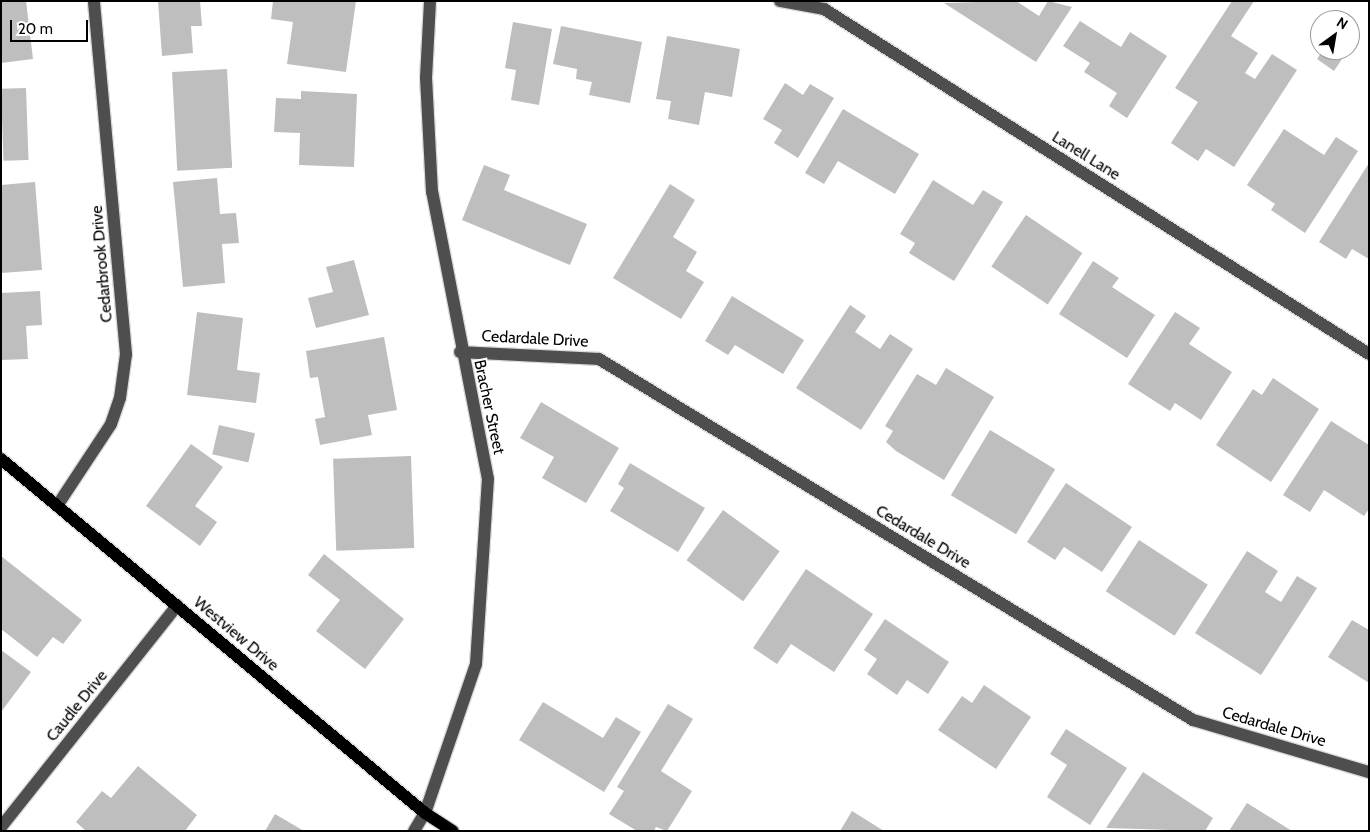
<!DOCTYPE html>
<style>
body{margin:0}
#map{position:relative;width:1370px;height:832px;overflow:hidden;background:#fff;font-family:Cabin,sans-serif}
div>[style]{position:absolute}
.building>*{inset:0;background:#bebebe;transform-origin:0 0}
.roads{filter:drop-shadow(1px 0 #dbdbdb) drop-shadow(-1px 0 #dbdbdb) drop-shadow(0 1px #dbdbdb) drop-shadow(0 -1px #dbdbdb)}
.minor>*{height:12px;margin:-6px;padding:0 6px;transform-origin:6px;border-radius:6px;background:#4e4e4e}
.major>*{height:12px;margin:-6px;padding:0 6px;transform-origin:6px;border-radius:6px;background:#000}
span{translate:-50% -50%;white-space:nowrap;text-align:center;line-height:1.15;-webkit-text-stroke:4px #fff;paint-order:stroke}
.street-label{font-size:16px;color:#000}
.frame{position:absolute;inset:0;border:2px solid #000;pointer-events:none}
.north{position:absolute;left:1310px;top:10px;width:50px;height:50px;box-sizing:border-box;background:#fff;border:1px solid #999;border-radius:50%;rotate:32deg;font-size:14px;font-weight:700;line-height:20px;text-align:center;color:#000}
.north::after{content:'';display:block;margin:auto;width:18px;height:22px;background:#000;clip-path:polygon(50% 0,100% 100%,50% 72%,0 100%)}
.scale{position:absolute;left:10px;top:20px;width:78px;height:22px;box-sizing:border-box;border:2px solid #000;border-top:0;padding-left:6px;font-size:15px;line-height:18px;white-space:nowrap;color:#000;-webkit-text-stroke:4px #fff;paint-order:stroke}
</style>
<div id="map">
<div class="building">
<div style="clip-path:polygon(1px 1px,26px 1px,33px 59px,1px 63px)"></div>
<div style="clip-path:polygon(158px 1px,200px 1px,202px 26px,191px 26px,193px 53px,162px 56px)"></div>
<div style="clip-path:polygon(273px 1px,356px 1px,346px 72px,287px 64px,293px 22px,271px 19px)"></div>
<div style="clip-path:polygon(1016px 1px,1039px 16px,1048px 1px,1072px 7px,1036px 62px,944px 3px)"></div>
<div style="clip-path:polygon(1232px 1px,1254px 1px,1231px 36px,1258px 53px,1245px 73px,1255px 79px,1272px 54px,1297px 70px,1234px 167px,1206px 149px,1198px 161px,1171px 143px,1198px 102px,1175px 88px)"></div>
<div style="clip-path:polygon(1080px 21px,1121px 47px,1130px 32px,1167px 56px,1127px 118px,1109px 106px,1117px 93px,1084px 72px,1090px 63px,1063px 46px)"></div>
<div style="clip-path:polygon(513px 22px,552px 29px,539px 105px,511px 100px,516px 70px,505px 68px)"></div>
<div style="clip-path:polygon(561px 26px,642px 42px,630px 103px,589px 95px,592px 82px,576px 79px,577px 69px,553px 64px)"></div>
<div style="clip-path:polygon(667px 36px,740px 49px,732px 97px,705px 92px,699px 125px,668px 119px,671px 101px,656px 99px)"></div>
<div style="clip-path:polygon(1323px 50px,1348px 50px,1334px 71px,1317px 59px)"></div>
<div style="left:227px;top:69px;width:99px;height:55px;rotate:87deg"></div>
<div style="clip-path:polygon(785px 83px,803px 95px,810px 84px,834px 98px,798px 158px,774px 143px,782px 130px,763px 119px)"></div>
<div style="left:26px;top:88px;width:72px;height:25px;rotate:88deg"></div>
<div style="clip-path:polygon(301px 91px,357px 94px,354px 167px,299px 165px,300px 133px,274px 132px,276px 98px,301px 99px)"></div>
<div style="clip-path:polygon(843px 109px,919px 154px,895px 194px,838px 161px,824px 184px,805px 173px)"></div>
<div style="clip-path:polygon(1284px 129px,1324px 155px,1336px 137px,1358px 151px,1305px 233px,1271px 210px,1275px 204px,1247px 185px)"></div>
<div style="clip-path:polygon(1369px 163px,1369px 259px,1352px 249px,1346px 259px,1319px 242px)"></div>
<div style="clip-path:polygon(484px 165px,510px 175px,504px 190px,587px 224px,570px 265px,462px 220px)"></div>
<div style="clip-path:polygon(217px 178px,220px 214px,236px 213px,239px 243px,222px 244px,225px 283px,183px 287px,173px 182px)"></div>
<div style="clip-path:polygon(933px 180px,973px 205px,983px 190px,1003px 202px,954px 281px,909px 253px,915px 243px,900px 234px)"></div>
<div style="clip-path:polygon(35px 182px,42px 270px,1px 273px,1px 185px)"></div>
<div style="clip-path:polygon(670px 184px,695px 200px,673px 237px,697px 252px,686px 271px,704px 282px,681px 319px,613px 278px)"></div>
<div style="left:1026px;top:215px;width:68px;height:62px;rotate:34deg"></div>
<div style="clip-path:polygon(354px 260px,369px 315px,316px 328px,308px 298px,333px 292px,326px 267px)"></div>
<div style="clip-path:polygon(1093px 261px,1119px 278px,1112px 287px,1155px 315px,1127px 358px,1059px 314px)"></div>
<div style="clip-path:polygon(40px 291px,42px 325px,26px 326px,28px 359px,1px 360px,1px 293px)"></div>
<div style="clip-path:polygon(732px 296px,804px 340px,783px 374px,735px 345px,728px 355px,705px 341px)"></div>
<div style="clip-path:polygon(850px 305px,866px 316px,855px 332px,880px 349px,890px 334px,913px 349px,861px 430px,796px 388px)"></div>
<div style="clip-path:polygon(197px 312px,243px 318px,237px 370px,260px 373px,256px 403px,187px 395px)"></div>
<div style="clip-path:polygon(1175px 312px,1200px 328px,1189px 344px,1232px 372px,1201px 420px,1175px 403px,1170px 411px,1128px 384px)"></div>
<div style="clip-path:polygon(384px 337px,397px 410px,368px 415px,372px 435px,320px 445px,315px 419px,325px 417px,318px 377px,310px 378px,306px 351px)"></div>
<div style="clip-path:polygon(946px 368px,994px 397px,944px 480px,896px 451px,886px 442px,893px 431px,885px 426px,917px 374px,936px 385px)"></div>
<div style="clip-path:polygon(1273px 378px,1319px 409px,1271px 482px,1216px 445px,1253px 389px,1262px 395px)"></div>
<div style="clip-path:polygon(541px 402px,619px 448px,586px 503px,542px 478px,554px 457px,520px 438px)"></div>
<div style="clip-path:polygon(1331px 421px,1369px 445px,1369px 509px,1364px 516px,1324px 490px,1310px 512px,1283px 495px)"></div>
<div style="left:219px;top:425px;width:37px;height:30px;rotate:13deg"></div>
<div style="left:990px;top:430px;width:76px;height:76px;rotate:31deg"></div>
<div style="clip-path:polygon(191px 444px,223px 467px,195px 506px,217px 522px,200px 546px,146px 506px)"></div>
<div style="left:411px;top:456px;width:92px;height:78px;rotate:88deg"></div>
<div style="clip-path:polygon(630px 463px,705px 508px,678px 552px,610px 511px,624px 488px,618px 484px)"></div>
<div style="clip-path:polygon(1066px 483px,1132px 527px,1102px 572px,1064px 547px,1055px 560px,1027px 542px)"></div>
<div style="left:723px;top:510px;width:70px;height:62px;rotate:36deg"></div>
<div style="left:1139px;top:540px;width:82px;height:61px;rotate:33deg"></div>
<div style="clip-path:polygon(1247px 551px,1278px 571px,1265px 592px,1281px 602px,1297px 576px,1317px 588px,1261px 675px,1195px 633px)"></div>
<div style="clip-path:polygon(324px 554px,404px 619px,365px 669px,316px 631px,340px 600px,308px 575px)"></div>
<div style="clip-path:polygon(1px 556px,82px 620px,63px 644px,53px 637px,37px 657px,1px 629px)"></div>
<div style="clip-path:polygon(806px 569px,873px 614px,834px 672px,791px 644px,777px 664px,753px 648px)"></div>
<div style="clip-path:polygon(885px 619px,949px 662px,928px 694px,907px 680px,897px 695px,867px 674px,877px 659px,864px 650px)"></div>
<div style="clip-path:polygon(1352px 620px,1369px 630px,1369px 683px,1328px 657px)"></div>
<div style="clip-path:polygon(1px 650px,31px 672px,1px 712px)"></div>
<div style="clip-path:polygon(984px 685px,1031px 717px,996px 769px,938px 730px,962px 696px,972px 703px)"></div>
<div style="clip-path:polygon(543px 702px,603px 738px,616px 717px,641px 732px,604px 792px,519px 740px)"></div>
<div style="clip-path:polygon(668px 704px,693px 719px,661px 771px,692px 791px,667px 831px,656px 827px,654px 831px,637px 831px,609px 814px,624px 791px,617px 787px)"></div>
<div style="clip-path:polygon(1066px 729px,1127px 768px,1090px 825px,1047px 797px,1067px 765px,1050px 754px)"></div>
<div style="clip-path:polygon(138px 766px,197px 815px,185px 831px,86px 831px,76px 822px,102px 791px,111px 798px)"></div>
<div style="clip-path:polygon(1143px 772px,1213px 818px,1205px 831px,1106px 828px)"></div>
<div style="clip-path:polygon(1247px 803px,1292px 831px,1229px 831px)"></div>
<div style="clip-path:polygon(852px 811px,884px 831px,840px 831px)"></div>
<div style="clip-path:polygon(275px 814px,304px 831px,265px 831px)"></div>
</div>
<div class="roads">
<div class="minor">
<div style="left:780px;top:1px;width:45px;rotate:10.3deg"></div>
<div style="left:824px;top:9px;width:645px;rotate:32.33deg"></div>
<div style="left:460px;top:352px;width:139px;rotate:2.9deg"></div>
<div style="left:599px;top:359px;width:695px;rotate:31.29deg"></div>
<div style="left:1193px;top:720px;width:184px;rotate:16.5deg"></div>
<div style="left:57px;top:506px;width:98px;rotate:-56.6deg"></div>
<div style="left:111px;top:424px;width:28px;rotate:-71deg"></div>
<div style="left:120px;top:398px;width:44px;rotate:-82.2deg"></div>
<div style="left:126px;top:354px;width:354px;rotate:-95.2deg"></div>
<div style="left:1px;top:827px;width:283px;rotate:-51.5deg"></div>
<div style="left:414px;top:831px;width:21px;rotate:-59deg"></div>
<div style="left:425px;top:813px;width:157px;rotate:-71.1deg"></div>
<div style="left:476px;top:664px;width:185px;rotate:-86.3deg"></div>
<div style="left:488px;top:479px;width:292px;rotate:-101deg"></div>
<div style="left:432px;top:192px;width:114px;rotate:-93deg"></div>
<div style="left:426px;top:78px;width:77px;rotate:-87deg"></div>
</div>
<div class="major">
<div style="left:1px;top:459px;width:552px;rotate:39.86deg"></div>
<div style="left:425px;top:813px;width:33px;rotate:33deg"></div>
</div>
</div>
<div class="street-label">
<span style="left:1086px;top:156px;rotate:32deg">Lanell Lane</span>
<span style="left:102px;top:264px;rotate:-95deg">Cedarbrook Drive</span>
<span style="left:535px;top:339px;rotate:3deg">Cedardale Drive</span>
<span style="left:489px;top:407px;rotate:78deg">Bracher Street</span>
<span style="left:923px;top:537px;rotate:31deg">Cedardale Drive</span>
<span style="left:236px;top:634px;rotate:40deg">Westview Drive</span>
<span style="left:77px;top:706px;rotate:-51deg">Caudle Drive</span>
<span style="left:1274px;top:727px;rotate:16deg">Cedardale Drive</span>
</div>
<div class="frame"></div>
<div class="north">N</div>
<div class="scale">20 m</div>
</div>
